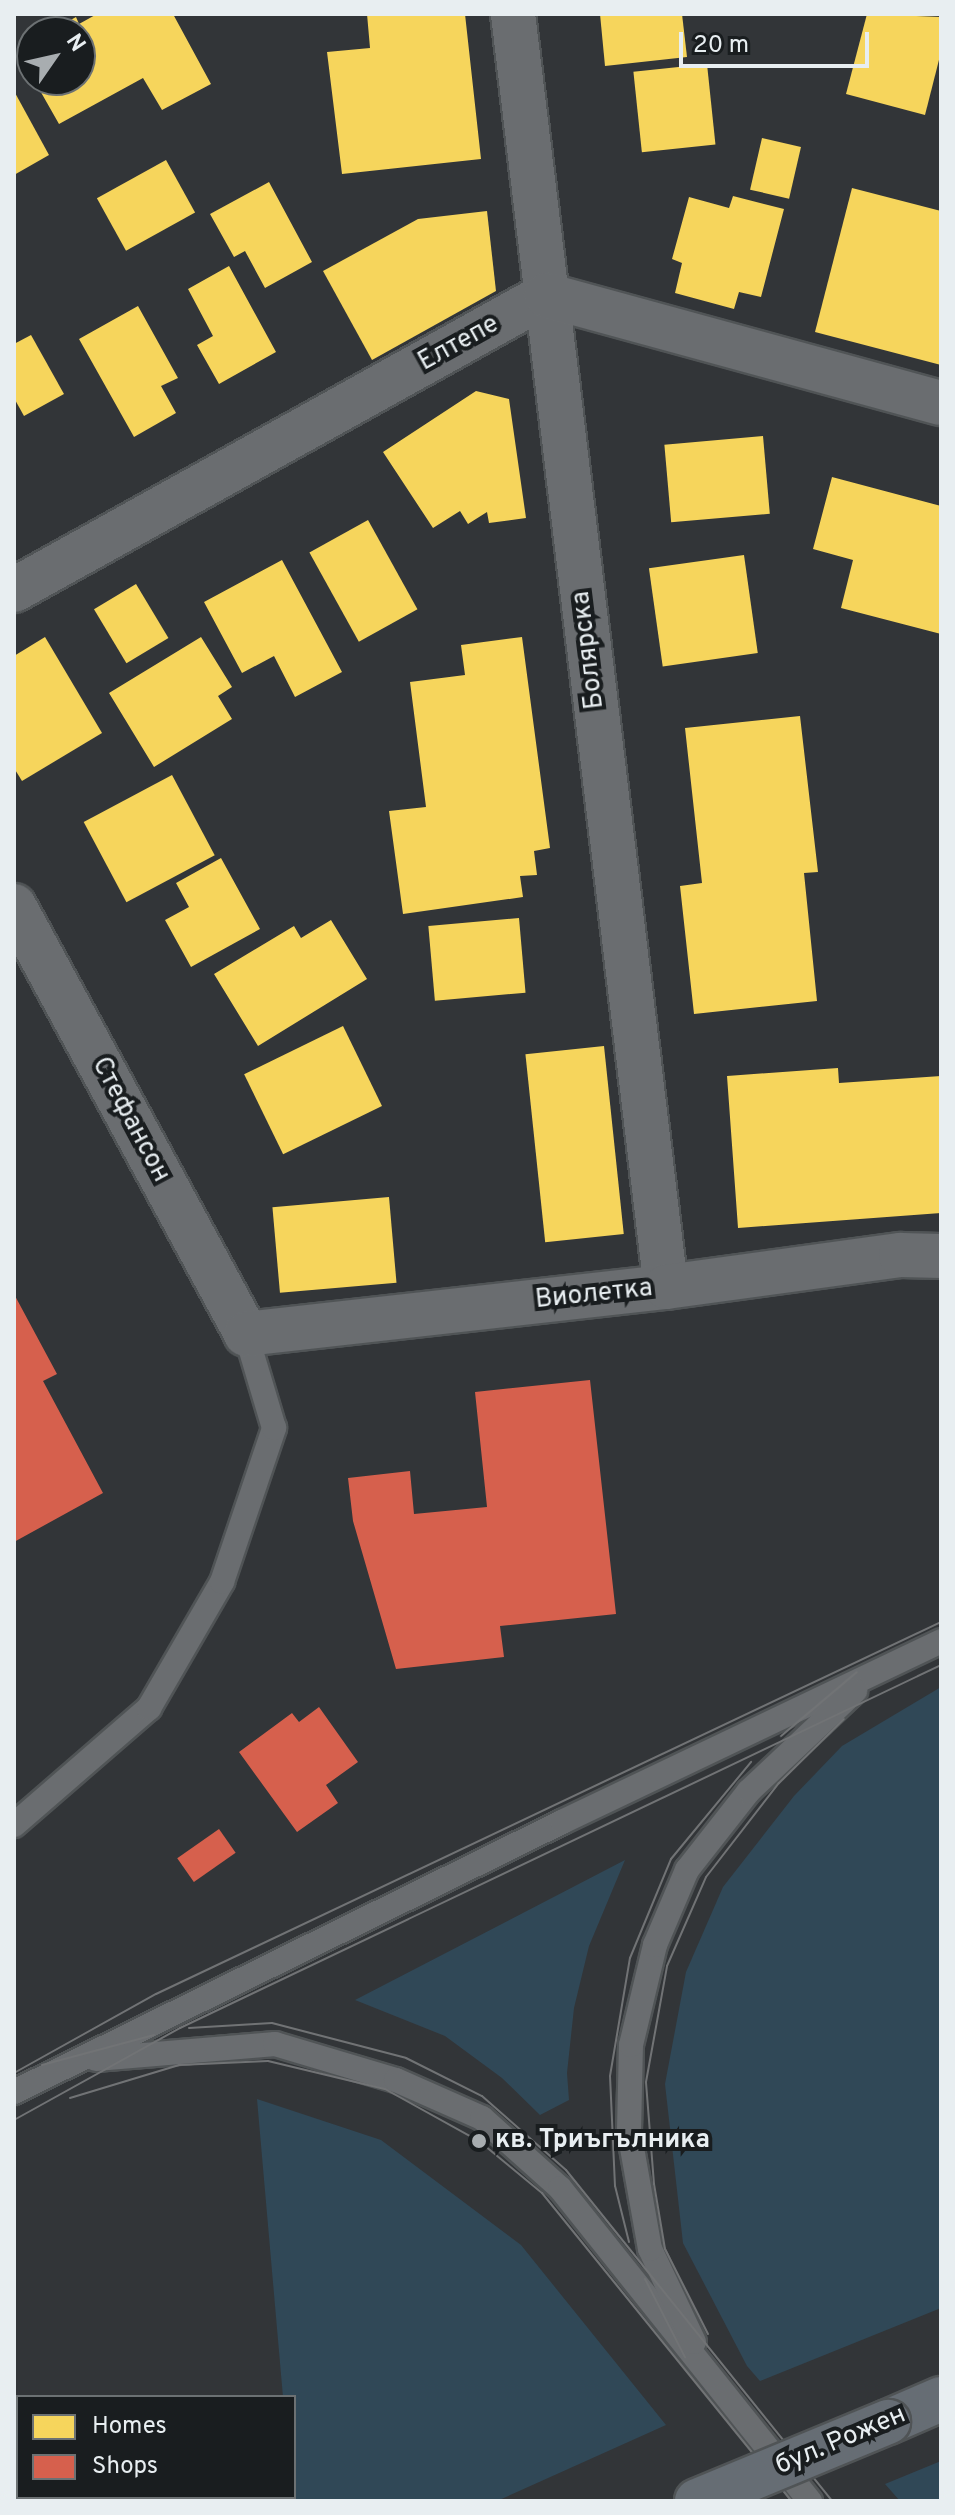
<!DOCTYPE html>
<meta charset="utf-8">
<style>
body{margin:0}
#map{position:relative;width:955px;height:2515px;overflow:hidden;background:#323538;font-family:Overpass,sans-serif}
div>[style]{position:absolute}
.green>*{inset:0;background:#304857}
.homes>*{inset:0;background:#f6d55c;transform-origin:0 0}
.shops>*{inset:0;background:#d6604d;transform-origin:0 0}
.roads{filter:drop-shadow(2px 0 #505456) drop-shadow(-2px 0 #505456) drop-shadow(0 2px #505456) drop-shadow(0 -2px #505456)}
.lane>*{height:24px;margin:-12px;padding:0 12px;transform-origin:12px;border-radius:12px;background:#6a6d70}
.street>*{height:44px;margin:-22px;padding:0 22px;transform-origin:22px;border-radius:22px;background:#6a6d70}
.primary>*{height:44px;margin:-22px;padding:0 22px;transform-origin:22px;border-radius:22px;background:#666d74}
.tram>*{height:2px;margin:-1px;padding:0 1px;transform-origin:1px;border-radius:1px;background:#717375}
.bridges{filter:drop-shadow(2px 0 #505456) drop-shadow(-2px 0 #505456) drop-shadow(0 2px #505456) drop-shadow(0 -2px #505456)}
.primary-bridge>*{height:44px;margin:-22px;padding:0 22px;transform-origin:22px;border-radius:22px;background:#666d74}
.dots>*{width:22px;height:22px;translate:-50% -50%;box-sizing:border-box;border:4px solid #191d1f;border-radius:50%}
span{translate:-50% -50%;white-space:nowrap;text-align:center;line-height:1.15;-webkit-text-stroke:8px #191d1f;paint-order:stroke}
.street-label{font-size:26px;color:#e8eef1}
.poi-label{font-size:26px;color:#e8eef1;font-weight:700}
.left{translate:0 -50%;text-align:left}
.frame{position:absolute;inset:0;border:16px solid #e8eef1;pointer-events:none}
.legend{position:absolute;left:16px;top:2395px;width:280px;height:104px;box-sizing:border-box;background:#191d1f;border:2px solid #6c7173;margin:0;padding:10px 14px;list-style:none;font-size:24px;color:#e8eef1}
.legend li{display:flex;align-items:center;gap:16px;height:40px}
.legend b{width:40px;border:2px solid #6c7173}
.north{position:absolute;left:16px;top:16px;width:80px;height:80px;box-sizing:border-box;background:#191d1f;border:2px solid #6c7173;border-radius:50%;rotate:56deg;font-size:22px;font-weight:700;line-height:32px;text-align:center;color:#e8eef1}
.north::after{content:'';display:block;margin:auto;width:28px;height:36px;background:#a8adb0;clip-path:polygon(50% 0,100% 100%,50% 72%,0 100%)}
.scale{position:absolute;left:679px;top:32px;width:190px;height:36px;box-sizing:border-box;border:4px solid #e8eef1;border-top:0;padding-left:10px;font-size:24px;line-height:28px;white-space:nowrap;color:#e8eef1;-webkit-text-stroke:6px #191d1f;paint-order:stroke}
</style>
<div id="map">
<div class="green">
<div style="clip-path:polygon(941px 1687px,941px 2308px,760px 2381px,747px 2366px,683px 2243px,665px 2084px,686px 1972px,723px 1887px,794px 1796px,842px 1746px)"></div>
<div style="clip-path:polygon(625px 1860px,589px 1946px,574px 2008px,567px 2073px,569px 2100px,540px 2115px,502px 2078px,445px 2036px,355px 2000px)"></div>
<div style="clip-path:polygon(257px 2099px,381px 2140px,521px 2245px,666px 2425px,497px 2501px,191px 2501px,199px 2497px,294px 2497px,294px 2397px,283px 2397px)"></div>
<div style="clip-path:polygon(941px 2461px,941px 2501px,900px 2501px,885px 2484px)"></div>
</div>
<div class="homes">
<div style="clip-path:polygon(97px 14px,173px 14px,211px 84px,162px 110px,143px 78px,59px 124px,34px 80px,80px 80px,80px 32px,49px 32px,76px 17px,79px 24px)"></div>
<div style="clip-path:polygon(367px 14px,465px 14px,481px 159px,342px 174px,327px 52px,370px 48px)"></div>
<div style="clip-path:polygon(600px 14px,682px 14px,687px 57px,605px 66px)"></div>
<div style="clip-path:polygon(867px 14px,941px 17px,941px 52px,925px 115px,846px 94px)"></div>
<div style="clip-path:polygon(32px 42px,32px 76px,18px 50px)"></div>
<div style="left:707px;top:64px;width:81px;height:74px;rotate:84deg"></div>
<div style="clip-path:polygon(14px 91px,49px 155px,14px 175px)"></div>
<div style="left:762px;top:138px;width:40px;height:53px;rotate:13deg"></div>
<div style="left:166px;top:160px;width:60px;height:79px;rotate:61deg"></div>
<div style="clip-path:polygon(269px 182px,312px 262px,265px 288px,245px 251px,234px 257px,210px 214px)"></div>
<div style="clip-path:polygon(852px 188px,941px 211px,941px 365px,815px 332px)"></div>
<div style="clip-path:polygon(733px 196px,784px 209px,761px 297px,739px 292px,734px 309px,675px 293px,682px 263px,672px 259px,689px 197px,729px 208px)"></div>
<div style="clip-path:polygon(487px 211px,496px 291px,372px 360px,323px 271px,418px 219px)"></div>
<div style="clip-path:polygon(229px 266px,276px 352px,219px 384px,197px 345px,213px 336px,188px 289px)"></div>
<div style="clip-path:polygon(138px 306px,178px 378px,161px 386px,176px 413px,134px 437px,79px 339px)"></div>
<div style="clip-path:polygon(31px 335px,64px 394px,24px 416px,14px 398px,14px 344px)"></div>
<div style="clip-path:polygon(476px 391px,509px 399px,526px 518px,489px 523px,487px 512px,468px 524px,460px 511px,433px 528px,383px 452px)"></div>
<div style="left:763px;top:436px;width:78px;height:99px;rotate:85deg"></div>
<div style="clip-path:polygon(832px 477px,941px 506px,941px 634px,841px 608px,853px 560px,813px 549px)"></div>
<div style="left:368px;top:520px;width:102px;height:67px;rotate:61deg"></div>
<div style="left:744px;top:555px;width:99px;height:96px;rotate:82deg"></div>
<div style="clip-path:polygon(282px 560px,342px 672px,295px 697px,274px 656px,242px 673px,204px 602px)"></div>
<div style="left:136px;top:584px;width:63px;height:49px;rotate:59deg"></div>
<div style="clip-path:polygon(45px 637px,102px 733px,22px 781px,14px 768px,14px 656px)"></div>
<div style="clip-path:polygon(201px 637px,232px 687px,218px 696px,232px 719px,154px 767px,109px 693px)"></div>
<div style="clip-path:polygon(522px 637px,550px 848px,534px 851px,537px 875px,520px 876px,523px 897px,403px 914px,389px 811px,426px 807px,410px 682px,465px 675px,461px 645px)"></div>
<div style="clip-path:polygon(800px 716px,818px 872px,804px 873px,817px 1001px,694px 1014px,680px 886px,702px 883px,685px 728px)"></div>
<div style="left:172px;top:775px;width:91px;height:100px;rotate:62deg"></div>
<div style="clip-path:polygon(221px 858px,260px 929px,191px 967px,165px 920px,189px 907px,176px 883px)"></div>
<div style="left:519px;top:918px;width:75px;height:91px;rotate:85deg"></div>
<div style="clip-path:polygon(331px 920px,367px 979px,258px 1046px,214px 974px,294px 926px,301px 938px)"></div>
<div style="left:343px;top:1026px;width:89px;height:110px;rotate:64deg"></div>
<div style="left:604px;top:1046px;width:189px;height:79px;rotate:84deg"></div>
<div style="clip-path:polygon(838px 1068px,839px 1083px,941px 1076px,941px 1213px,738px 1228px,727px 1076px)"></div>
<div style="left:389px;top:1197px;width:86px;height:117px;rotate:85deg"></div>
</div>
<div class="shops">
<div style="clip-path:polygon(14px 1294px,57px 1374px,43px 1381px,103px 1493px,14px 1542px)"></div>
<div style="clip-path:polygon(590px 1380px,616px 1614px,500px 1626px,504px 1657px,396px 1669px,353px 1521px,348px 1478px,410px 1471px,414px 1514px,487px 1507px,475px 1392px)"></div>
<div style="clip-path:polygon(319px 1707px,358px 1762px,326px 1785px,338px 1803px,297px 1832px,239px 1752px,292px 1713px,299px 1722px)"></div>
<div style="left:219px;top:1829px;width:29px;height:51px;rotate:55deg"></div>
</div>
<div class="roads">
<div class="lane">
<div style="left:14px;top:1825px;width:179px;rotate:-40.9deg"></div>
<div style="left:149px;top:1708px;width:146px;rotate:-59.9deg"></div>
<div style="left:222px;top:1582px;width:163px;rotate:-71.3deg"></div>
<div style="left:274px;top:1428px;width:98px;rotate:-106.6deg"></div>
<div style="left:96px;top:2059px;width:180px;rotate:-4.8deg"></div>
<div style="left:275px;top:2044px;width:126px;rotate:16.6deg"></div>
<div style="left:396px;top:2080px;width:94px;rotate:23.8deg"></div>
<div style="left:482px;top:2118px;width:105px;rotate:41.9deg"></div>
<div style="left:560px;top:2188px;width:401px;rotate:51.4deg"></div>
<div style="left:14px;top:2092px;width:611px;rotate:-26.23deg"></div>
<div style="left:562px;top:1822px;width:420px;rotate:-25.5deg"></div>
<div style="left:694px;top:2342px;width:103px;rotate:-115.3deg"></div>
<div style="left:650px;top:2249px;width:120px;rotate:-100.1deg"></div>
<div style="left:629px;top:2131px;width:86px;rotate:-88.7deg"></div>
<div style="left:631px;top:2045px;width:103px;rotate:-76.5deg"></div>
<div style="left:655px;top:1945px;width:82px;rotate:-66.9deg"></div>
<div style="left:687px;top:1870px;width:100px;rotate:-51.9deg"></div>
<div style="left:749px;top:1791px;width:146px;rotate:-43.3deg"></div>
</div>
<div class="street">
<div style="left:513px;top:14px;width:1282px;rotate:83.15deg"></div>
<div style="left:14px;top:590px;width:608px;rotate:-29.01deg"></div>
<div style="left:546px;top:295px;width:409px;rotate:15.3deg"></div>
<div style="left:14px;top:906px;width:487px;rotate:61.5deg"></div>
<div style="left:246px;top:1334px;width:423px;rotate:-6.4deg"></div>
<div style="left:666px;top:1287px;width:237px;rotate:-7.8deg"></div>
<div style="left:901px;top:1255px;width:40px;rotate:1.4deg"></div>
</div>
<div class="primary">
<div style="left:888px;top:2422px;width:58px;rotate:-23.5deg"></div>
</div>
</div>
<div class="tram">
<div style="left:781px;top:1736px;width:99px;rotate:-40.1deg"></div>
<div style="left:189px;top:2028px;width:83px;rotate:-3.4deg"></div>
<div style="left:272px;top:2023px;width:138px;rotate:14.6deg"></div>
<div style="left:406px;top:2058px;width:85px;rotate:26.6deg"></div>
<div style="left:482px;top:2096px;width:112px;rotate:41.4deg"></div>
<div style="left:566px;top:2170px;width:425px;rotate:51.2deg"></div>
<div style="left:42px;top:2065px;width:116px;rotate:-15deg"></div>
<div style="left:14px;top:2073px;width:162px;rotate:-29.1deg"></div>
<div style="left:156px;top:1994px;width:869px;rotate:-25.36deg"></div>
<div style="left:70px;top:2098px;width:114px;rotate:-16.8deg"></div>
<div style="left:179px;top:2065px;width:89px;rotate:-2.6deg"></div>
<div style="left:268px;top:2061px;width:120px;rotate:13.5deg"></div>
<div style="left:385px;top:2089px;width:107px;rotate:29deg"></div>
<div style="left:479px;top:2141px;width:82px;rotate:39.5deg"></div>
<div style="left:542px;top:2193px;width:396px;rotate:51deg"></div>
<div style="left:14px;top:2120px;width:190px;rotate:-29deg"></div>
<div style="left:180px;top:2028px;width:843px;rotate:-25.5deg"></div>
<div style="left:629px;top:2242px;width:58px;rotate:-104deg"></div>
<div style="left:615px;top:2186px;width:110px;rotate:-92.6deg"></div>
<div style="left:610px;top:2076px;width:120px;rotate:-80.4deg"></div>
<div style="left:630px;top:1958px;width:107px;rotate:-67.5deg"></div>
<div style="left:671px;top:1859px;width:126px;rotate:-50.5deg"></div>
<div style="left:645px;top:2279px;width:88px;rotate:62.9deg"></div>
<div style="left:708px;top:2334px;width:95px;rotate:-116.8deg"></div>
<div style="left:665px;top:2249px;width:66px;rotate:-99.6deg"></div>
<div style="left:654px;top:2184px;width:102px;rotate:-94.5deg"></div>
<div style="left:646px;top:2082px;width:118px;rotate:-79.7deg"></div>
<div style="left:667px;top:1966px;width:97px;rotate:-66.3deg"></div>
<div style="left:706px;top:1877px;width:119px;rotate:-52.2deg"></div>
<div style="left:779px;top:1783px;width:91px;rotate:-44.6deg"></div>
</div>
<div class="bridges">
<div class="primary-bridge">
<div style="left:697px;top:2501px;width:207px;rotate:-22.5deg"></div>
</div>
</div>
<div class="dots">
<div style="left:479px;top:2141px;background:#a8adb0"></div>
</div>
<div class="street-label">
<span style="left:459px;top:344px;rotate:-29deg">Елтепе</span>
<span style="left:589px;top:650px;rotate:-97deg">Болярска</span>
<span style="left:130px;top:1120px;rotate:62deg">Стефансон</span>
<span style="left:594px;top:1295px;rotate:-6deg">Виолетка</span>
<span style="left:841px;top:2441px;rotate:-23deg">бул. Рожен</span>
</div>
<div class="poi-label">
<span class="left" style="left:495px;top:2141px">кв. Триъгълника</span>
</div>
<div class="frame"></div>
<ul class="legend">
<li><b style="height:22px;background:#f6d55c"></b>Homes</li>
<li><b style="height:22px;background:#d6604d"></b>Shops</li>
</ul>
<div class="north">N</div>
<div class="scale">20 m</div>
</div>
